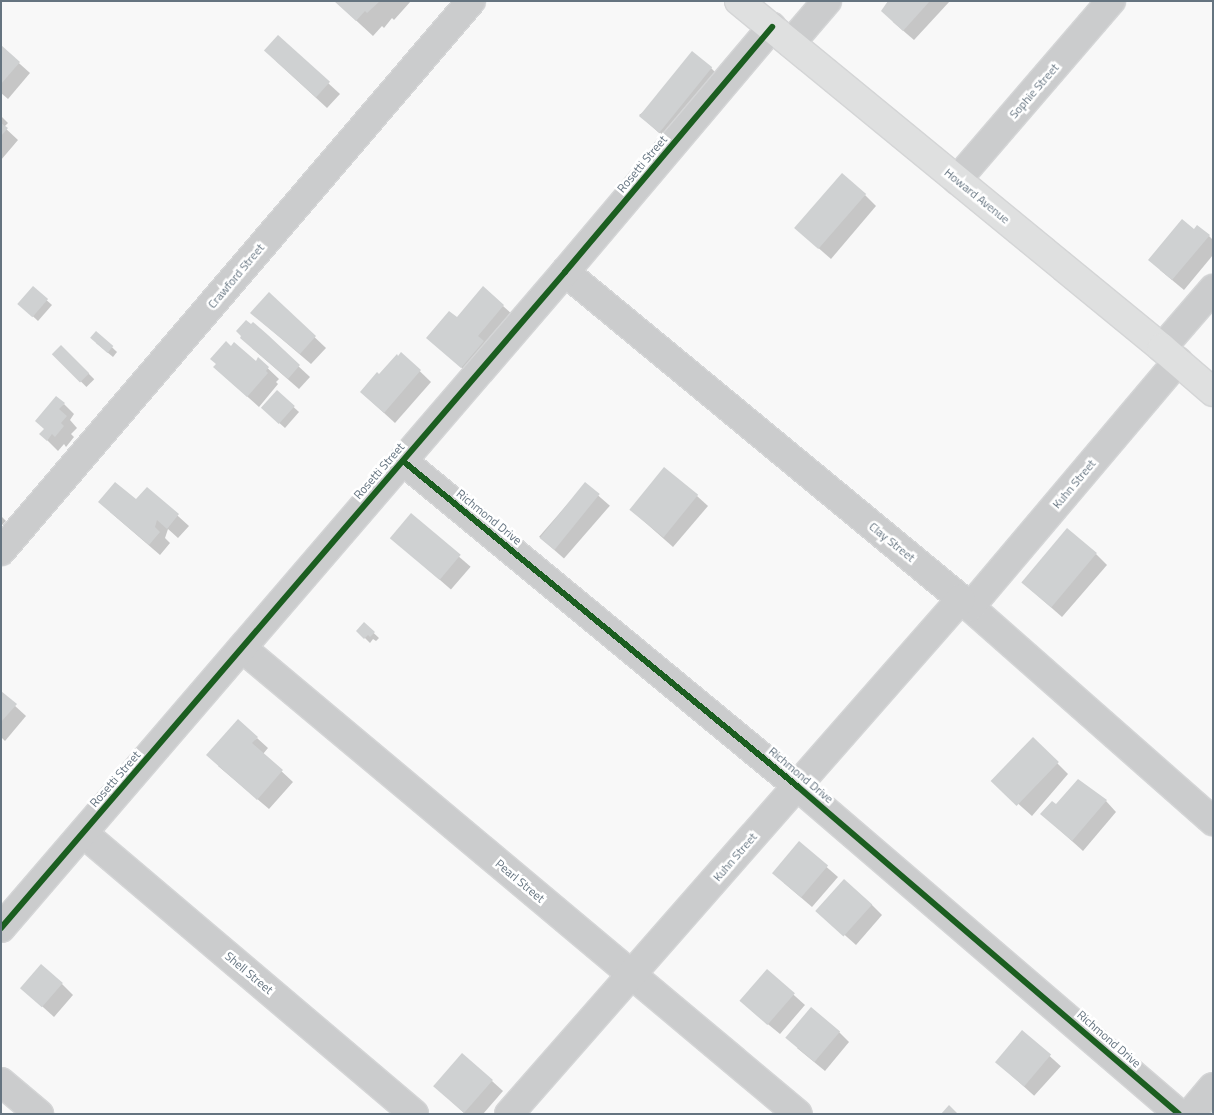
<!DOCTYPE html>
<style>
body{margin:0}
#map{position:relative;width:1214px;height:1115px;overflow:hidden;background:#f8f8f8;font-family:"Titillium Web",sans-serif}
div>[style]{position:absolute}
.shadow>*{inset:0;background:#0003;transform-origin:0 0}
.building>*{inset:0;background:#cfd1d2;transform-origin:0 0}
.roads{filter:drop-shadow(1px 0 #d4d5d6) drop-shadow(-1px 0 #d4d5d6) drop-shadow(0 1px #d4d5d6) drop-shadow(0 -1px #d4d5d6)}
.minor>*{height:28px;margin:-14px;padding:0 14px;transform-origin:14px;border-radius:14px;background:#cbcccd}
.major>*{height:28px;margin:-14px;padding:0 14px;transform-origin:14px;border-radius:14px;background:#dfe0e0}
.cycleway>*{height:6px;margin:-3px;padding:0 3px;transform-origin:3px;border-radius:3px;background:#1b5e20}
span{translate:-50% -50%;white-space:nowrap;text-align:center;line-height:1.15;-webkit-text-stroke:5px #fff;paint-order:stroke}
.street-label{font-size:12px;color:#657480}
.frame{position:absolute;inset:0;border:2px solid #657480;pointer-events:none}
</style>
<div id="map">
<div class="shadow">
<div style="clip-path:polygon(335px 1px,411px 1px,394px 20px,392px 18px,384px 28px,382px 26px,373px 36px)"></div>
<div style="clip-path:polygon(891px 1px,950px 1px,914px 40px,893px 22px)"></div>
<div style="clip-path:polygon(278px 37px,340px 94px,327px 108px,276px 61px)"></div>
<div style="clip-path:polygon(1px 47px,30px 73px,8px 99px,1px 93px)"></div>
<div style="clip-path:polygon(711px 68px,722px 79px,668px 141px,639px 115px)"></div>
<div style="clip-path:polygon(1px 116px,8px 123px,4px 127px,18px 140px,1px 160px)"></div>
<div style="clip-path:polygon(865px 195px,876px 206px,831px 259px,807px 238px)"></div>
<div style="clip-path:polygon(1194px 231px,1209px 236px,1213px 240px,1213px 255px,1184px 290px,1160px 270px)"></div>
<div style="clip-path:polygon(33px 288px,52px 305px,38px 321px,24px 308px)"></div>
<div style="clip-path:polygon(269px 294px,326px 348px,311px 364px,263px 323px)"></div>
<div style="clip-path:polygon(503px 306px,514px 316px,472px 377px,428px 338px,457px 319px)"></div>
<div style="clip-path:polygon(253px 324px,310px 377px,299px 389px,252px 348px)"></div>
<div style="clip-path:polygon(96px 332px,117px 352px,113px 357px,96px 343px)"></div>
<div style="left:61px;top:346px;width:47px;height:11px;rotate:45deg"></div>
<div style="clip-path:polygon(402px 354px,431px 382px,395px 423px,361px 392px)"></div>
<div style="clip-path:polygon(258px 359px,279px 379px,276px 382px,278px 384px,259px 407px,214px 367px,256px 362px)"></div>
<div style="clip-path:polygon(277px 392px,299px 412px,285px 428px,268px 413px)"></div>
<div style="clip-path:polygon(64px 404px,74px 414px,70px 420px,77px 428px,71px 434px,74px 437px,66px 447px,64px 444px,58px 451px,41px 434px,45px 429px,37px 421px)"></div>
<div style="left:585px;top:484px;width:33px;height:70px;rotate:41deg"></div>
<div style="clip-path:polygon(147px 488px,189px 526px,178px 538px,168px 529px,165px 538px,170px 543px,160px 555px,110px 512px,136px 501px)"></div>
<div style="clip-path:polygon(697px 496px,708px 506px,673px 547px,630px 509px)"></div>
<div style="left:411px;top:515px;width:79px;height:30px;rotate:41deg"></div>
<div style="clip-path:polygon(1px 516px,6px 521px,1px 526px)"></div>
<div style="clip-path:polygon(1096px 554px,1107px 565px,1062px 617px,1022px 582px)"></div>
<div style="clip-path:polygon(364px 624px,379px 638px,376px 641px,373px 639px,370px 643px,358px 631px)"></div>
<div style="clip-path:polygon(1px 693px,26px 716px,5px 741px,1px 737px)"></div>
<div style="clip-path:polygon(257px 738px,268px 748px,263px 754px,293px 782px,269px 809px,218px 766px)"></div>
<div style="clip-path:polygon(1033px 739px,1068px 774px,1032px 816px,1006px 793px)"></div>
<div style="clip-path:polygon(1106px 801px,1116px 812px,1083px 851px,1042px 814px)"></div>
<div style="clip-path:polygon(799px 843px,838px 877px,812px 907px,784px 883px)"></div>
<div style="clip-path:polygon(871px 904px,882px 915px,856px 945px,829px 921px)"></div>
<div style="clip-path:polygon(767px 971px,805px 1005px,780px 1034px,752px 1011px)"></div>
<div style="clip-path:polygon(62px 984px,73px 995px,54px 1017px,22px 988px)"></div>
<div style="clip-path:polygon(839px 1032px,849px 1042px,825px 1071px,797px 1048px)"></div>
<div style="left:1023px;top:1032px;width:51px;height:40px;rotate:42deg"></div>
<div style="clip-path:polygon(492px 1081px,503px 1091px,483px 1114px,465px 1114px,435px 1086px)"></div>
</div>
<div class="building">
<div style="clip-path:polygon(334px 1px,380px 1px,367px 13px,365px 11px,356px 21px)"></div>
<div style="clip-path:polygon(888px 1px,930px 1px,903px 31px,881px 11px)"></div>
<div style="left:278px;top:35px;width:70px;height:21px;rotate:42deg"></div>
<div style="clip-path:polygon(1px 45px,20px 62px,1px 84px)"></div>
<div style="left:692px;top:51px;width:26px;height:84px;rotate:39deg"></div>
<div style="clip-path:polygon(1px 123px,8px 128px,1px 136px)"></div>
<div style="left:842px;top:173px;width:32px;height:73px;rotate:41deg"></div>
<div style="clip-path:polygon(1182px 219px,1194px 229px,1197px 225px,1210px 235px,1172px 280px,1148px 260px)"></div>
<div style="left:33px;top:286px;width:20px;height:24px;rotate:41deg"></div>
<div style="clip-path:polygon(483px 286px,504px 305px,478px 336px,484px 341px,461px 368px,426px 338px,449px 311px,457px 317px)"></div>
<div style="clip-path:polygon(269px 292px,316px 336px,300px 354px,250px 313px)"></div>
<div style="clip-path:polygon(246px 320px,251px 324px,253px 322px,268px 335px,300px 365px,288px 379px,240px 338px,241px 336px,236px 331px)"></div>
<div style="left:96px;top:331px;width:23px;height:9px;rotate:41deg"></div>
<div style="clip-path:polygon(226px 341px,231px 346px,234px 342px,256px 361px,258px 357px,269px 367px,266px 371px,268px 373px,247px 397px,213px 367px,216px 364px,210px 359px)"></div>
<div style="left:61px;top:345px;width:40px;height:13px;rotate:45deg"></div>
<div style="clip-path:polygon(401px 352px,421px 370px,384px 413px,360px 392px,377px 372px,379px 374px,397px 354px,398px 356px)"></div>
<div style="left:277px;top:390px;width:24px;height:24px;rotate:42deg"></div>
<div style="clip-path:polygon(56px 396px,65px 403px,59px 409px,67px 416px,61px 423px,64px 426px,55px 437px,52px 434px,47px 441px,39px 434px,44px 429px,35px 421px)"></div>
<div style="left:664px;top:467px;width:44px;height:55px;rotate:39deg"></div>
<div style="clip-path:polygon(115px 482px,136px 499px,147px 487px,179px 514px,167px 529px,157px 520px,155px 527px,160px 532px,149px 545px,98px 502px)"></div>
<div style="left:585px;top:482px;width:19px;height:72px;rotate:39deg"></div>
<div style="left:411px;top:513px;width:65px;height:33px;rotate:40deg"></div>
<div style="left:1067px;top:528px;width:39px;height:71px;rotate:40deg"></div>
<div style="clip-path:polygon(364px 622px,375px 632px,370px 637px,368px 635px,364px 639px,356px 631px)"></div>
<div style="clip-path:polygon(1px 691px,17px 704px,1px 722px)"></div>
<div style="clip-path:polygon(238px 719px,258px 737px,252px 743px,283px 770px,257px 800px,206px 755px)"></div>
<div style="left:1033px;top:737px;width:36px;height:61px;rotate:44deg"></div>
<div style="clip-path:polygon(1078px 779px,1107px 800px,1072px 841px,1040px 814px,1052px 801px,1056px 804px)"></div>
<div style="left:799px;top:841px;width:38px;height:42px;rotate:40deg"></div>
<div style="left:844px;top:879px;width:38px;height:43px;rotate:42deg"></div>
<div style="left:41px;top:964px;width:29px;height:32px;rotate:41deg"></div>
<div style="left:767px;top:969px;width:37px;height:42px;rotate:41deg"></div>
<div style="left:811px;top:1007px;width:38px;height:40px;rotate:40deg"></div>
<div style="left:1022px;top:1030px;width:38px;height:42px;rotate:40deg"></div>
<div style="left:462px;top:1053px;width:41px;height:44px;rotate:41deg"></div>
<div style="clip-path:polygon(949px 1105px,958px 1114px,941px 1114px)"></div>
</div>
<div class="roads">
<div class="minor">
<div style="left:791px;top:43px;width:55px;rotate:-49.4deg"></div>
<div style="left:957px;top:180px;width:236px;rotate:-49.3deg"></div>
<div style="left:565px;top:272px;width:514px;rotate:39.55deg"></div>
<div style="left:961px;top:599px;width:336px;rotate:41.4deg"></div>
<div style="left:1162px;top:348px;width:78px;rotate:-49.2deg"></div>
<div style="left:403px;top:461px;width:511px;rotate:39.52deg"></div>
<div style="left:797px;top:786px;width:503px;rotate:40.65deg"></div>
<div style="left:1px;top:551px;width:723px;rotate:-49.48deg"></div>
<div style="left:970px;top:607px;width:322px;rotate:-49.8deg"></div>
<div style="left:242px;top:648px;width:725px;rotate:39.97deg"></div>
<div style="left:83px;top:833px;width:434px;rotate:40.3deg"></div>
<div style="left:1px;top:928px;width:865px;rotate:-49.31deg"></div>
<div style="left:565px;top:272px;width:321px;rotate:-49.8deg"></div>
<div style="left:1px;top:1082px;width:50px;rotate:40.1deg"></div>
<div style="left:509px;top:1114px;width:685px;rotate:-48.73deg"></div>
<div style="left:1190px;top:1114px;width:35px;rotate:-50deg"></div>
</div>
<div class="major">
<div style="left:739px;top:1px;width:547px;rotate:39.36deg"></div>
<div style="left:1162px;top:348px;width:67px;rotate:40.8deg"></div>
</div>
</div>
<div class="cycleway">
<div style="left:403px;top:461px;width:511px;rotate:39.52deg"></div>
<div style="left:797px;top:786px;width:503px;rotate:40.65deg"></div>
<div style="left:1px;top:928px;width:865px;rotate:-49.31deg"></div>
<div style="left:565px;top:272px;width:321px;rotate:-49.8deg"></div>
</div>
<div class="street-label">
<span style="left:1034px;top:91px;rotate:-49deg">Sophie Street</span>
<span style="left:642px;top:164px;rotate:-50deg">Rosetti Street</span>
<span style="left:977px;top:196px;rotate:39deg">Howard Avenue</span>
<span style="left:236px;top:276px;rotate:-50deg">Crawford Street</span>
<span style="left:379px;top:471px;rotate:-49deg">Rosetti Street</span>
<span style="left:1074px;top:484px;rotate:-50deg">Kuhn Street</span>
<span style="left:489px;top:517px;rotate:39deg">Richmond Drive</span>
<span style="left:892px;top:542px;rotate:39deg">Clay Street</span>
<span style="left:801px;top:775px;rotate:40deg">Richmond Drive</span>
<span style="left:115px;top:779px;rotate:-49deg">Rosetti Street</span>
<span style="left:735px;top:857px;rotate:-49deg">Kuhn Street</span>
<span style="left:520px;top:881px;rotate:40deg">Pearl Street</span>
<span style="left:249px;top:973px;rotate:40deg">Shell Street</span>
<span style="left:1109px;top:1039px;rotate:41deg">Richmond Drive</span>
</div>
<div class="frame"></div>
</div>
